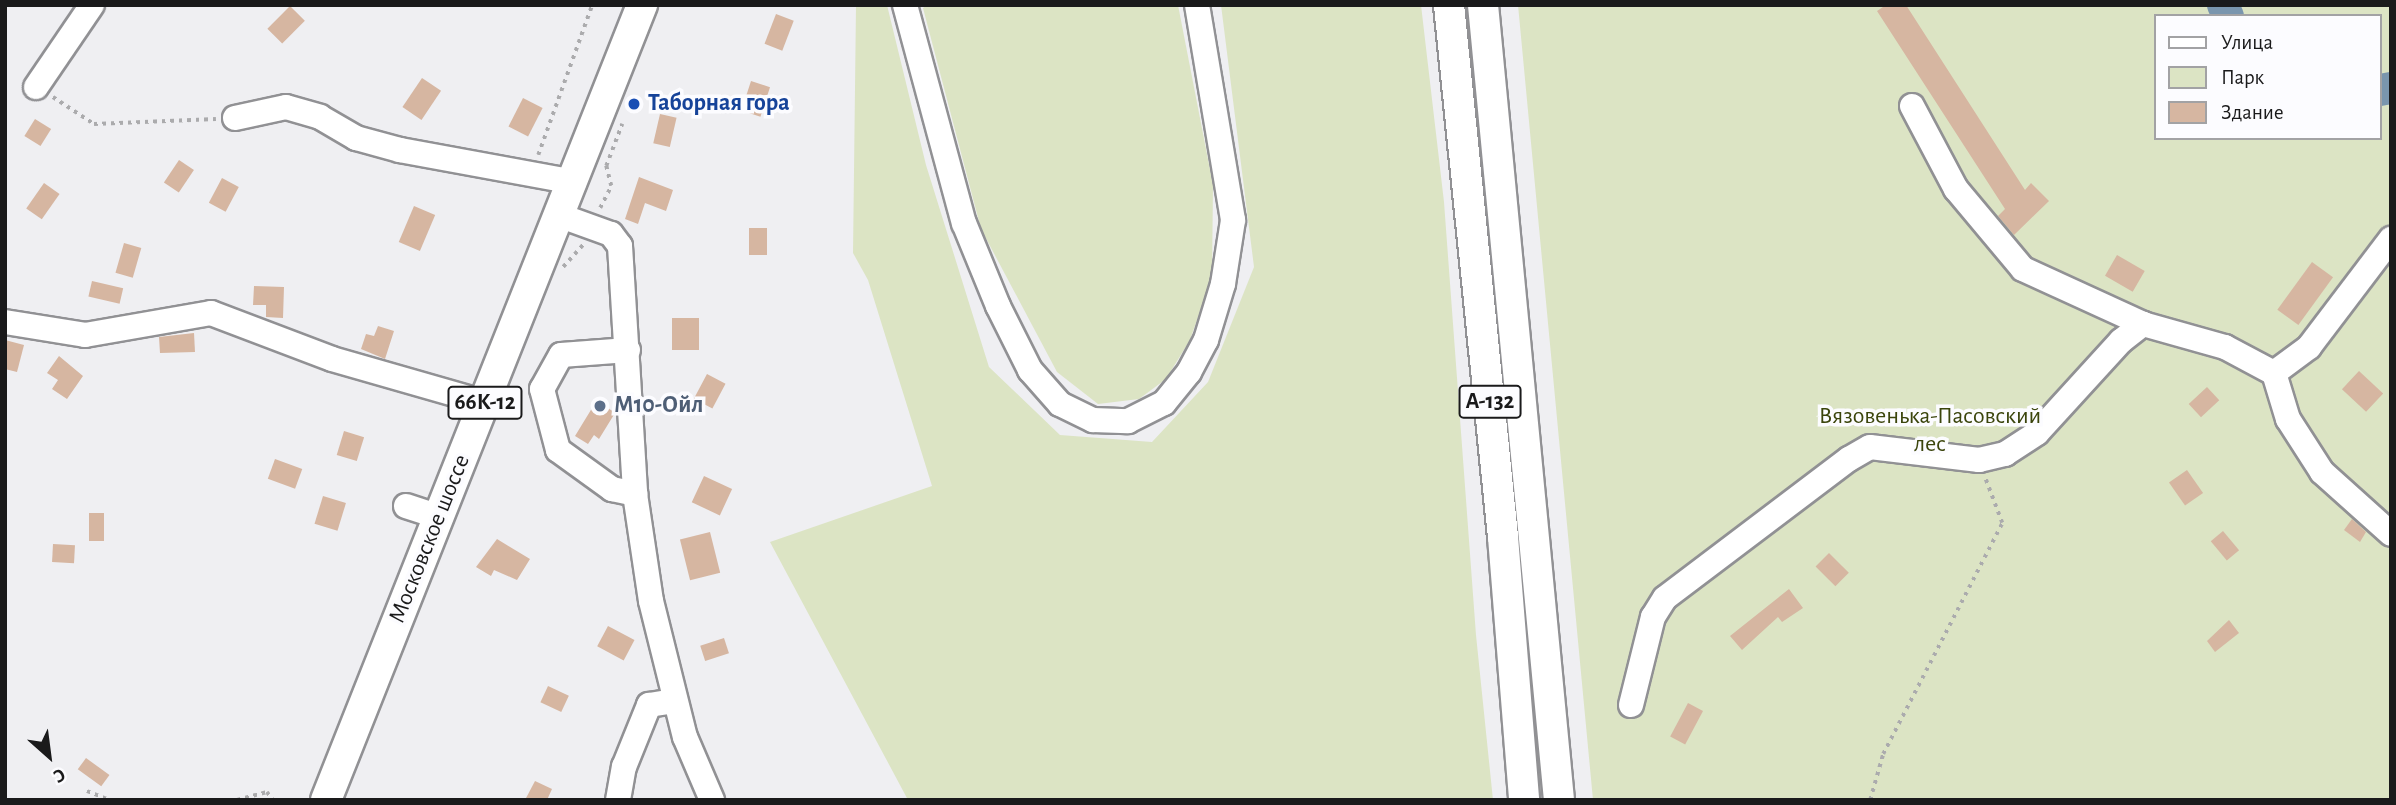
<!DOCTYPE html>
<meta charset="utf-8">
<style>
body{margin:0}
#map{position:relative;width:2396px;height:805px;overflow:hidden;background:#efeff2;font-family:"Alegreya Sans",sans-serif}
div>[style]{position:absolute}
.green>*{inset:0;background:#dce4c4}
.river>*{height:32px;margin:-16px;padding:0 16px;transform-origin:16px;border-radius:16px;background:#7a96ae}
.building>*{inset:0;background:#d6b6a1;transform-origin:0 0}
.path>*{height:3.5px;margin-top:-1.75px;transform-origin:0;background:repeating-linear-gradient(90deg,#ababad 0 3.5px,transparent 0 8.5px)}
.roads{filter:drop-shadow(2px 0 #919194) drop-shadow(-2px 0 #919194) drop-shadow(0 2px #919194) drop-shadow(0 -2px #919194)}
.minor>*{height:24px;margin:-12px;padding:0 12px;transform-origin:12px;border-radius:12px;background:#fff}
.major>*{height:30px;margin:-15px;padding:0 15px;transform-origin:15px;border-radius:15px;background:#fff}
.dots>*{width:19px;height:19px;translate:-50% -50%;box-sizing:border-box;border:4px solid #fcfcff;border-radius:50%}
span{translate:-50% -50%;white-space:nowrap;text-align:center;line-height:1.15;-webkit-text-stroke:7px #fcfcff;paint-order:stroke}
.shield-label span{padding:2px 5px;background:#fcfcff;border:2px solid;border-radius:5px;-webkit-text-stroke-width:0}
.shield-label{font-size:23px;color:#1a1a1b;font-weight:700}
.transit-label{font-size:24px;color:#164399;font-weight:700}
.left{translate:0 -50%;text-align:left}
.service-label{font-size:24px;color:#4e5e75;font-weight:700}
.park-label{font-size:24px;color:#3b450c}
.street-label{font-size:24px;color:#1a1a1b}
.frame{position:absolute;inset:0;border:7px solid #1a1a1b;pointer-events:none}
.legend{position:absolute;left:2154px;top:14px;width:228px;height:126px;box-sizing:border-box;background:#fcfcff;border:2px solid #a2a2a4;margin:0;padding:9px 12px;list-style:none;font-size:21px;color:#1a1a1b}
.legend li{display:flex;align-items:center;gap:14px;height:35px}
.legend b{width:35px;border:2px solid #a2a2a4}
.north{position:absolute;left:14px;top:721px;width:70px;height:70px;-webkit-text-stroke:5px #fcfcff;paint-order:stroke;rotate:152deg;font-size:19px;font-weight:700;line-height:28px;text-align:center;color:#1a1a1b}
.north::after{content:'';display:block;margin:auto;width:24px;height:32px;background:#1a1a1b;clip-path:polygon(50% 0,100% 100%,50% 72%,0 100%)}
</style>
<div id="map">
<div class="green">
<div style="clip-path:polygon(856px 5px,887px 5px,926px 165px,989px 367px,1060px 435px,1152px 442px,1208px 382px,1254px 267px,1221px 5px,1421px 5px,1444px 202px,1476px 635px,1493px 800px,908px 800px,770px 542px,932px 486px,868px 280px,853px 253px)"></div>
<div style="clip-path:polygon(927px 5px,1178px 5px,1213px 185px,1212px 277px,1190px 340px,1166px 379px,1139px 399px,1098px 404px,1057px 372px,981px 229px,923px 8px)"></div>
<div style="clip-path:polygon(evenodd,1518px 5px,2391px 5px,2391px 800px,1593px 800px,1518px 5px,2156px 16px,2380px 16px,2380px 138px,2156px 138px,2156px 16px)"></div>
</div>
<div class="river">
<div style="left:2223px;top:5px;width:12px;rotate:66deg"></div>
<div style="left:2380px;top:90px;width:11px;rotate:-10deg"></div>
</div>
<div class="building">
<div style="clip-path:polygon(1886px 5px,1906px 5px,2025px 190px,2031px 183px,2049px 201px,2014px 235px,1998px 216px,2005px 209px,1877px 11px)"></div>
<div style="left:290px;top:6px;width:21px;height:32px;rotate:45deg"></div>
<div style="left:776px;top:14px;width:19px;height:32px;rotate:21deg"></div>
<div style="left:422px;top:78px;width:23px;height:35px;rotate:34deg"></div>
<div style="left:751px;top:81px;width:20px;height:31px;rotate:18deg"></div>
<div style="left:523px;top:98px;width:22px;height:32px;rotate:27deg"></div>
<div style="left:660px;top:114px;width:17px;height:30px;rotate:13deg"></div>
<div style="left:35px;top:119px;width:19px;height:20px;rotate:32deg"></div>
<div style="left:179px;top:160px;width:18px;height:27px;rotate:34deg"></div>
<div style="clip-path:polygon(639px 177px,673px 190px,666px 211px,645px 203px,638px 224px,625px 219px)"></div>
<div style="left:222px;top:178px;width:19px;height:28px;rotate:28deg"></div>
<div style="left:44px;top:183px;width:19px;height:31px;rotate:35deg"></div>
<div style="left:414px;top:206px;width:23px;height:39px;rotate:23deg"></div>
<div style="left:749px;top:228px;width:18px;height:27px"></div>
<div style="left:124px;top:243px;width:18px;height:31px;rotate:16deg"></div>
<div style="left:2117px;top:255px;width:32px;height:24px;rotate:30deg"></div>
<div style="left:2312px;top:262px;width:26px;height:59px;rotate:36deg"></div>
<div style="left:92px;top:281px;width:32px;height:16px;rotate:13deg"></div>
<div style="clip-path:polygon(254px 286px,284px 287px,283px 318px,266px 317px,266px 305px,253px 305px)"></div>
<div style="left:672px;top:318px;width:27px;height:32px"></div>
<div style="clip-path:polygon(378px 326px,394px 331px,385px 359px,361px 349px,366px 334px,374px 336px)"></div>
<div style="clip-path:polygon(194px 333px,195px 352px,160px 353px,159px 337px)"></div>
<div style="clip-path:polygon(5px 340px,24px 345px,17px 372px,5px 369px)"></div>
<div style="clip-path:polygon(59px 356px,83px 376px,67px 399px,52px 389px,58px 380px,47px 373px)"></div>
<div style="left:2359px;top:371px;width:33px;height:25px;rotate:43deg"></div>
<div style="left:707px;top:374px;width:21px;height:28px;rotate:28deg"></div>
<div style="left:2207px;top:387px;width:18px;height:25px;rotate:47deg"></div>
<div style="clip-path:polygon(597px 400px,615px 413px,599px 439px,594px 435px,588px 444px,575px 436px)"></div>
<div style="left:344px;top:431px;width:21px;height:25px;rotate:17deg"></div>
<div style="left:275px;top:459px;width:29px;height:21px;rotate:20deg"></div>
<div style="left:2187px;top:470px;width:28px;height:22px;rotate:55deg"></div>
<div style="left:704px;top:476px;width:31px;height:29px;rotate:25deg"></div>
<div style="left:323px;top:496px;width:24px;height:29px;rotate:17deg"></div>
<div style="left:89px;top:513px;width:15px;height:28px"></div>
<div style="clip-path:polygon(2352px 519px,2366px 532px,2360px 542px,2344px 530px)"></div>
<div style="left:2223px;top:531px;width:25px;height:16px;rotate:50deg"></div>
<div style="left:710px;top:532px;width:42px;height:31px;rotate:76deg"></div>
<div style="clip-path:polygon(497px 539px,530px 559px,517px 580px,494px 570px,491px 576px,476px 567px)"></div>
<div style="left:53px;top:544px;width:22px;height:18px;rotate:3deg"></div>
<div style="left:1829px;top:553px;width:28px;height:19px;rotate:45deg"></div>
<div style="clip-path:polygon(1789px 589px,1803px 608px,1782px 622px,1778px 617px,1742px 650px,1730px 636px)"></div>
<div style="clip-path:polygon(2229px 620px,2239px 633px,2215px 652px,2207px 641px)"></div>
<div style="left:608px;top:626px;width:30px;height:23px;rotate:28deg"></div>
<div style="left:724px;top:638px;width:16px;height:25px;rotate:72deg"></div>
<div style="left:548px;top:686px;width:23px;height:18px;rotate:25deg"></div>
<div style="left:1688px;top:703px;width:17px;height:38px;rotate:28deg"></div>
<div style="left:86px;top:758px;width:29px;height:14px;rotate:36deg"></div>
<div style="clip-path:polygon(535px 781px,552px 789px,547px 800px,525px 800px)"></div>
</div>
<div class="path">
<div style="left:53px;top:97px;width:49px;rotate:33.4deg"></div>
<div style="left:94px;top:124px;width:122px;rotate:-2.3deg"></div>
<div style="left:538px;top:155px;width:159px;rotate:-70.2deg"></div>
<div style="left:600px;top:208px;width:25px;rotate:-63deg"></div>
<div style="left:611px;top:186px;width:21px;rotate:-104deg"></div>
<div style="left:606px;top:166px;width:45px;rotate:-69.1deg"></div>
<div style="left:563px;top:267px;width:31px;rotate:-48deg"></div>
<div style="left:87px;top:791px;width:24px;rotate:22deg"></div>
<div style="left:237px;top:800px;width:31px;rotate:-15deg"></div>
<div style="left:267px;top:792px;width:10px;rotate:53deg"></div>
<div style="left:1870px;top:800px;width:48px;rotate:-74.2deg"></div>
<div style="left:1883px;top:754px;width:260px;rotate:-62.7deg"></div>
<div style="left:2002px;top:523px;width:48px;rotate:-110.7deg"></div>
</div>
<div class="roads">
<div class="minor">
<div style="left:905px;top:5px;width:226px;rotate:74.9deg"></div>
<div style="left:964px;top:223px;width:90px;rotate:67.7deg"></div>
<div style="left:998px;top:306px;width:72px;rotate:63.4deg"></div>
<div style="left:1030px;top:370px;width:45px;rotate:48.6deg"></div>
<div style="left:1060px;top:404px;width:37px;rotate:26deg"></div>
<div style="left:1093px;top:420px;width:35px;rotate:2deg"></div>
<div style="left:1128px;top:421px;width:40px;rotate:-26.6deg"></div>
<div style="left:1164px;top:403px;width:40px;rotate:-51deg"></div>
<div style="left:1189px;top:372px;width:36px;rotate:-62deg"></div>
<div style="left:1206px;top:340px;width:59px;rotate:-73.1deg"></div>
<div style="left:1223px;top:284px;width:65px;rotate:-81.1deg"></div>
<div style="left:1233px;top:220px;width:218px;rotate:-99.5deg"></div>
<div style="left:36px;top:87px;width:99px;rotate:-55.7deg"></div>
<div style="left:1912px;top:106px;width:94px;rotate:62.1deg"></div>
<div style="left:1956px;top:189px;width:104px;rotate:50.1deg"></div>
<div style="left:2023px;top:269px;width:132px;rotate:24.6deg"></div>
<div style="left:235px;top:118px;width:52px;rotate:-12.2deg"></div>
<div style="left:286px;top:107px;width:35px;rotate:16deg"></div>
<div style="left:320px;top:117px;width:42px;rotate:30.3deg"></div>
<div style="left:356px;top:138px;width:46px;rotate:15.3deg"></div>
<div style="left:400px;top:150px;width:177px;rotate:10.4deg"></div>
<div style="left:561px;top:216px;width:53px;rotate:19.8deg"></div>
<div style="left:611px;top:234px;width:15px;rotate:53deg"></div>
<div style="left:620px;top:246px;width:248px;rotate:86.5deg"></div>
<div style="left:635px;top:494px;width:108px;rotate:81.5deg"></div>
<div style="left:651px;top:601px;width:140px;rotate:76deg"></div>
<div style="left:685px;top:737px;width:69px;rotate:66.8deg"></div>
<div style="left:5px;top:322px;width:81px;rotate:9.2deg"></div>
<div style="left:85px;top:335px;width:128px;rotate:-9.9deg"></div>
<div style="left:211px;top:313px;width:129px;rotate:20.8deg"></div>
<div style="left:332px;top:359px;width:159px;rotate:16deg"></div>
<div style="left:628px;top:350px;width:67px;rotate:175.7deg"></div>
<div style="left:561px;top:355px;width:39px;rotate:119deg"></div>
<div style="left:542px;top:389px;width:63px;rotate:75.3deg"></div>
<div style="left:558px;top:450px;width:67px;rotate:35.8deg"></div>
<div style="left:612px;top:489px;width:24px;rotate:12deg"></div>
<div style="left:2274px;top:373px;width:48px;rotate:73.1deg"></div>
<div style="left:2288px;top:419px;width:63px;rotate:57.3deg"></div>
<div style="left:2322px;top:472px;width:93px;rotate:41.9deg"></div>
<div style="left:406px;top:506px;width:35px;rotate:18deg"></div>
<div style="left:1631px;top:705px;width:91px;rotate:-76deg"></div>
<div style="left:1653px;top:617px;width:22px;rotate:-58deg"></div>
<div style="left:1665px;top:598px;width:231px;rotate:-37.1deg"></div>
<div style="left:1849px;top:459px;width:24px;rotate:-30deg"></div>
<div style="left:1870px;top:447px;width:110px;rotate:6.8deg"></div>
<div style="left:1979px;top:460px;width:27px;rotate:-13deg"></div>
<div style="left:2005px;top:454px;width:38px;rotate:-33deg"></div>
<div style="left:2037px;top:433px;width:125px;rotate:-47.6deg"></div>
<div style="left:2121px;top:341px;width:28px;rotate:-38deg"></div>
<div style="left:2143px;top:324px;width:85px;rotate:15.7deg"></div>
<div style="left:2225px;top:347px;width:55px;rotate:28deg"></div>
<div style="left:2274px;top:373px;width:44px;rotate:-36.6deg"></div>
<div style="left:2309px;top:347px;width:136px;rotate:-52.8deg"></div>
<div style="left:618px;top:800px;width:34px;rotate:-80deg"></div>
<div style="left:624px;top:767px;width:67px;rotate:-68deg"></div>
<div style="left:649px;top:705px;width:25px;rotate:-9deg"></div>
</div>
<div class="major">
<div style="left:1449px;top:5px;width:535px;rotate:84.2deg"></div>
<div style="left:1503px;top:537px;width:264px;rotate:85.4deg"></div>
<div style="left:1483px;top:5px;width:799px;rotate:84.54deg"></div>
<div style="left:326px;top:800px;width:856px;rotate:-68.32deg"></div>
</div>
</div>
<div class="dots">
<div style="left:634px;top:104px;background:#1a4fb4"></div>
<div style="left:600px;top:406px;background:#5c6f8a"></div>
</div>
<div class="shield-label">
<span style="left:1490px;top:402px">А-132</span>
<span style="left:485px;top:403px">66К-12</span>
</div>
<div class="transit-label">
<span class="left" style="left:648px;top:104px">Таборная гора</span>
</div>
<div class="service-label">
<span class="left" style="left:614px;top:406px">М10-Ойл</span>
</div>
<div class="park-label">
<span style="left:1930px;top:431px">Вязовенька-Пасовский<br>лес</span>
</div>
<div class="street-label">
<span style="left:430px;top:539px;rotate:-68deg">Московское шоссе</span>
</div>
<div class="frame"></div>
<ul class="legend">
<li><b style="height:9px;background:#fff"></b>Улица</li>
<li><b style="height:19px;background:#dce4c4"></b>Парк</li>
<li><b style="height:19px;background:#d6b6a1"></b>Здание</li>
</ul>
<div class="north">С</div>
</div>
